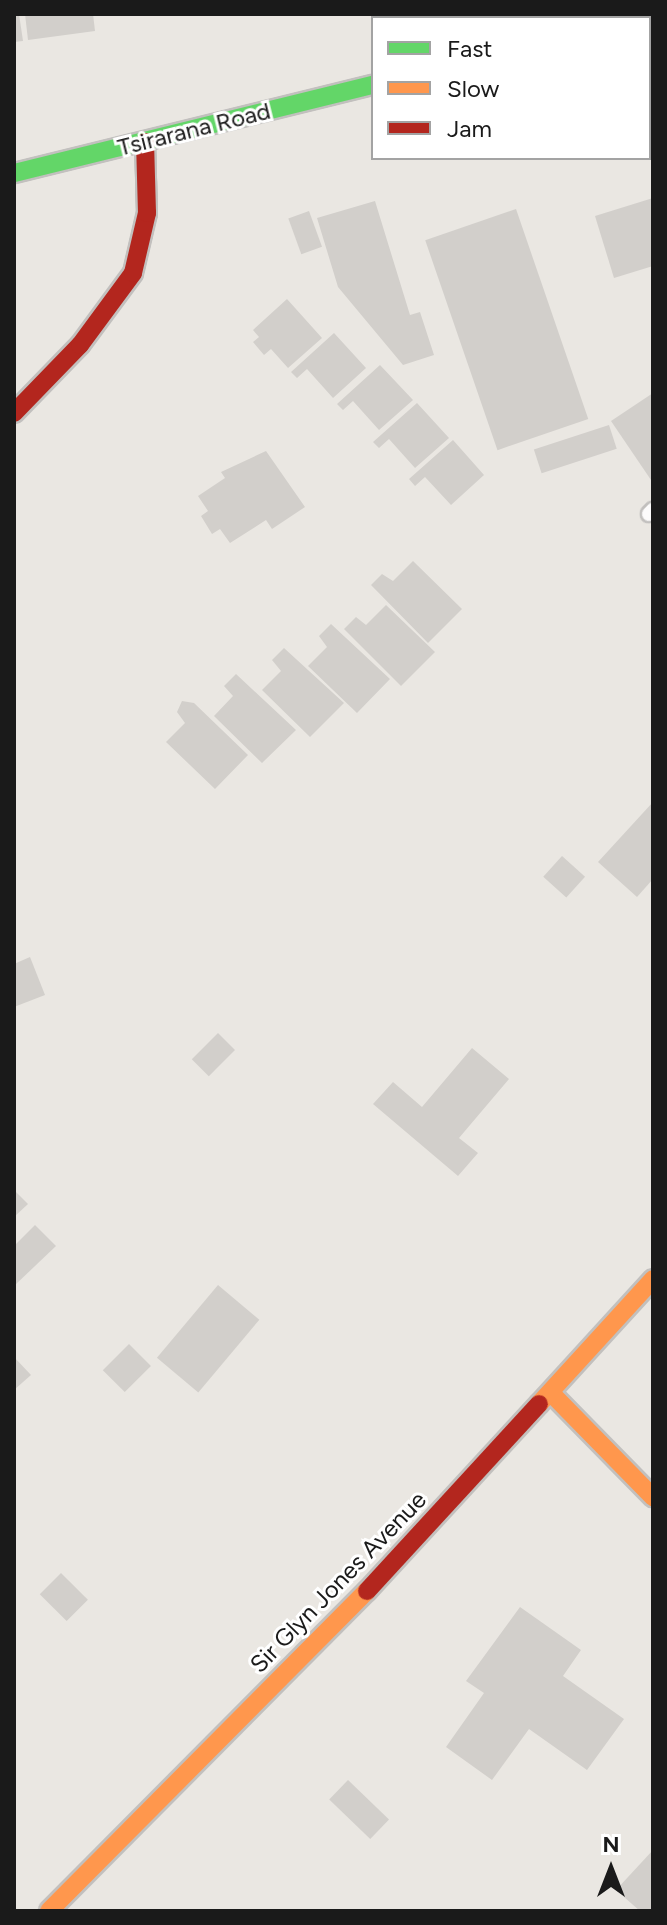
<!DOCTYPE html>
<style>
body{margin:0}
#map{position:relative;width:667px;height:1925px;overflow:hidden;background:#eae7e2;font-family:Figtree,sans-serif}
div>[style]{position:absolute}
.building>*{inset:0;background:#d2cfcb;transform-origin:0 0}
.roads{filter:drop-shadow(2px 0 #c2c0be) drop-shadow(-2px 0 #c2c0be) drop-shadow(0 2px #c2c0be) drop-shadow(0 -2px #c2c0be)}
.lane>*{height:14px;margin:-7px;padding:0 7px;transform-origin:7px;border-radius:7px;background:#fcfbfb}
.street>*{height:28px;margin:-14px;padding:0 14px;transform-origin:14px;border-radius:14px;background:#fcfbfb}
.fast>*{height:18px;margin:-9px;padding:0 9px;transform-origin:9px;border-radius:9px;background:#63d668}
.slow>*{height:18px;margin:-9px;padding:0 9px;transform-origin:9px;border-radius:9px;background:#ff974d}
.jam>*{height:18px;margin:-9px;padding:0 9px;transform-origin:9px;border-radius:9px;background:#b3261e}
span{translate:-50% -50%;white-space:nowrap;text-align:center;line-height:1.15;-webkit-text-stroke:6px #fff;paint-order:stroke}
.street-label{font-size:24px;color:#1a1a1a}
.frame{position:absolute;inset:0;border:16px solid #1a1a1a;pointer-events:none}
.legend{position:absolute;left:371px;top:16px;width:280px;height:144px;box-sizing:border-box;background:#fff;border:2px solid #a3a3a3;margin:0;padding:10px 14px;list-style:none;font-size:24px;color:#1a1a1a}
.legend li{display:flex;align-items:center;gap:16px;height:40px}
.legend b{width:40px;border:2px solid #a3a3a3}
.north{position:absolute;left:571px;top:1829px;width:80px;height:80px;-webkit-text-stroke:6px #fff;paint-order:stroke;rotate:0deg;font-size:22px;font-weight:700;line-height:32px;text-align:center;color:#1a1a1a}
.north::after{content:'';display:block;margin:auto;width:28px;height:36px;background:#1a1a1a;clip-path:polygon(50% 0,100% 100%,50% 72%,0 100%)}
</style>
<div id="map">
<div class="building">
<div style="clip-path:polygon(14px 14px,19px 14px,23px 41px,14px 42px)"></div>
<div style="clip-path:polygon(25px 14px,93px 14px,95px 31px,28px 40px)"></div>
<div style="clip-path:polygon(653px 198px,653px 266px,614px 278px,595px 216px)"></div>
<div style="clip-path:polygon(375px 201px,410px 315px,420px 312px,434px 355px,403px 365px,338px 287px,317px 218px)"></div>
<div style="left:516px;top:209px;width:222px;height:96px;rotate:71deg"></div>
<div style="left:309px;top:211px;width:38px;height:22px;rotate:70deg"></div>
<div style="clip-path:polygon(287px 299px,322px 338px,288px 368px,271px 349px,264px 355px,253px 342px,259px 337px,253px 330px)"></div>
<div style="clip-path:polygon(334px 333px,366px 368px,333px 398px,307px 369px,297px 378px,291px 372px)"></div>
<div style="clip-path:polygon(380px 365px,413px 400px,379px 430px,353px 401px,343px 410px,337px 404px)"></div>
<div style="clip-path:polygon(653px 393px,653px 479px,651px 480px,611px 421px)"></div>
<div style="clip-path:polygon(417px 403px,449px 438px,415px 468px,389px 439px,379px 448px,373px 442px)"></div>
<div style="left:609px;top:425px;width:25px;height:79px;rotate:72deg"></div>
<div style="clip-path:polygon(453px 440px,484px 475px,451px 505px,425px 477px,415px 486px,409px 479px)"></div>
<div style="clip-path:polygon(266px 451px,305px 507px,272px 529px,266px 520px,230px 543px,220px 529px,212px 534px,201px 516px,208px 511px,198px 496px,225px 478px,221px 472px)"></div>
<div style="clip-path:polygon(413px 561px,462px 609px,428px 643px,371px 585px,382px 574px,393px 581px)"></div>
<div style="clip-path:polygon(386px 605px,435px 652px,401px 686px,344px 629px,356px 617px,366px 625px)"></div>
<div style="clip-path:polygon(331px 624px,390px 679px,357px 713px,308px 666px,327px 647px,319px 636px)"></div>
<div style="clip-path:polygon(284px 648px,344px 703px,310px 737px,262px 690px,281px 671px,272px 660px)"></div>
<div style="clip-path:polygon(236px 674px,296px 730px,262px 763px,214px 716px,233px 696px,224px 686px)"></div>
<div style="clip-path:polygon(182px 701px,194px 703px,248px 755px,215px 789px,166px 742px,185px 723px,177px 712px)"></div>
<div style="clip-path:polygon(653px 802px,653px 879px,637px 897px,598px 862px)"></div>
<div style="left:562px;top:856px;width:31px;height:28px;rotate:42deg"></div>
<div style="clip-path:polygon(30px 957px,45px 995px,14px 1007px,14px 964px)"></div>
<div style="left:218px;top:1033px;width:24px;height:37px;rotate:45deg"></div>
<div style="clip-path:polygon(472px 1048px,509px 1079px,459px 1138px,478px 1153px,458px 1176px,373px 1104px,393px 1082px,422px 1107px)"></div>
<div style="clip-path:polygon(16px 1192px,28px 1204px,14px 1217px,14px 1194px)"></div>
<div style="clip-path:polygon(35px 1225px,56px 1246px,14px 1286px,14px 1246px)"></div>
<div style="left:218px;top:1285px;width:54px;height:95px;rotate:40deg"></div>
<div style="left:129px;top:1344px;width:31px;height:37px;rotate:45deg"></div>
<div style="clip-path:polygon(14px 1357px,31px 1375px,14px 1390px)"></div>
<div style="left:61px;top:1573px;width:38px;height:30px;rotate:45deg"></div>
<div style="clip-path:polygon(520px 1607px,581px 1650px,563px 1676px,624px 1719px,587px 1770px,529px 1729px,492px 1780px,446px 1747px,484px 1693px,466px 1681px)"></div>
<div style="left:348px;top:1780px;width:57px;height:27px;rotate:44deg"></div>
<div style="clip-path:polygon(653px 1850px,653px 1911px,640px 1911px,616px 1890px)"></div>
</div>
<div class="roads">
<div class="lane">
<div style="left:649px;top:514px;width:6px;rotate:-45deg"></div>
</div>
<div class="street">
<div style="left:522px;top:14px;width:4px;rotate:76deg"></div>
<div style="left:615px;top:18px;width:13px;rotate:-18deg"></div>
</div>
<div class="fast">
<div style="left:14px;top:173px;width:370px;rotate:-13.8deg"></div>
</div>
<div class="slow">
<div style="left:551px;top:1393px;width:146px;rotate:45.6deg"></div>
<div style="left:539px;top:1404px;width:169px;rotate:-47.6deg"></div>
<div style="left:49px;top:1911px;width:451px;rotate:-45.2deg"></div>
</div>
<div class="jam">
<div style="left:14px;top:413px;width:95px;rotate:-45.9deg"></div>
<div style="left:80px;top:345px;width:89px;rotate:-53.6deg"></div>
<div style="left:133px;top:273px;width:62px;rotate:-76.9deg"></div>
<div style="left:147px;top:213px;width:71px;rotate:-91.6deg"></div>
<div style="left:367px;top:1591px;width:254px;rotate:-47.4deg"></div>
</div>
</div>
<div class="street-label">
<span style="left:194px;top:129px;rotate:-14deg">Tsirarana Road</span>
<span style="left:338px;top:1582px;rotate:-46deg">Sir Glyn Jones Avenue</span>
</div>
<div class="frame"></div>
<ul class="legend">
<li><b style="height:10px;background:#63d668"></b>Fast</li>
<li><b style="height:10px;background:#ff974d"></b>Slow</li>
<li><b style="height:10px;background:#b3261e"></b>Jam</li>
</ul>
<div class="north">N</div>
</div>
